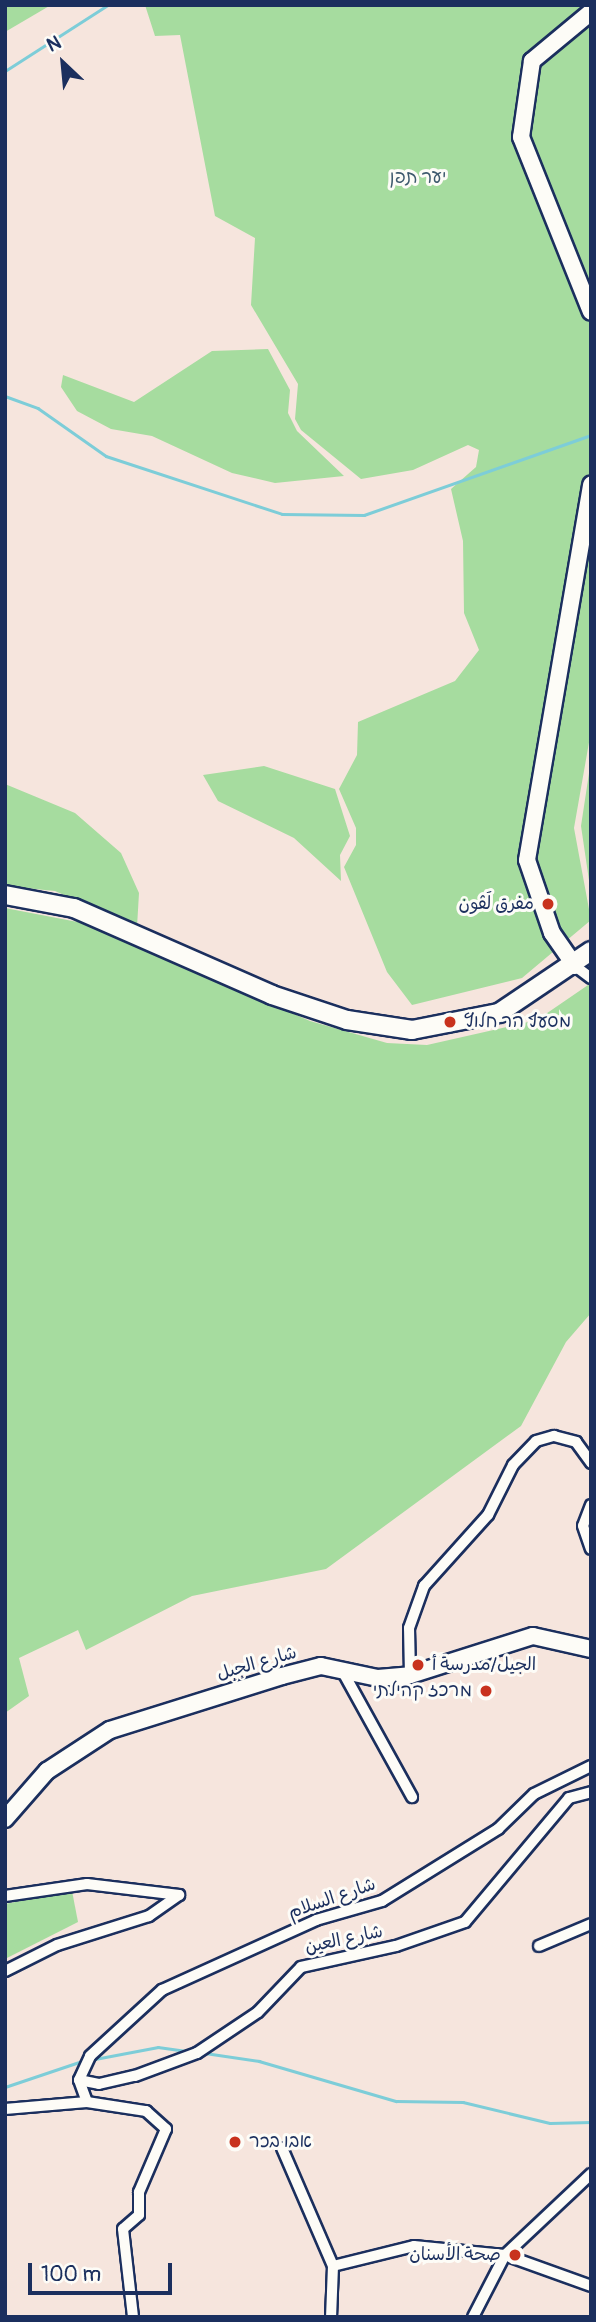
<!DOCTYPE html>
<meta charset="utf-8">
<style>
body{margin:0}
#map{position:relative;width:596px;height:2322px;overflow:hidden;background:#f6e5dd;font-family:Pangolin,"Playpen Sans Arabic","Playpen Sans Hebrew",sans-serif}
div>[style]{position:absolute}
.green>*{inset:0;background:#a6dc9f}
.stream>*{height:2.5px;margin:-1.25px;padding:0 1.25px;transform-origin:1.25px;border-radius:1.25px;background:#7dcdd8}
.roads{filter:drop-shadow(2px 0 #1b2f5e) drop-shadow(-2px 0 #1b2f5e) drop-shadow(0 2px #1b2f5e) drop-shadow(0 -2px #1b2f5e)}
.street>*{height:10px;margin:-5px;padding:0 5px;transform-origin:5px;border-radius:5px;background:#fdfcf7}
.secondary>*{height:16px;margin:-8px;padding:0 8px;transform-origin:8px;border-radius:8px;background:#fdfcf7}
.primary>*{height:18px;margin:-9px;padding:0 9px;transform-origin:9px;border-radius:9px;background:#fdfcf7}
.dots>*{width:19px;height:19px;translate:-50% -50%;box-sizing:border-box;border:4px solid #fdfcf7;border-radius:50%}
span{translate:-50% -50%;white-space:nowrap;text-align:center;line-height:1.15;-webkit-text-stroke:6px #fdfcf7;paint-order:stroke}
.park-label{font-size:18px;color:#3e5a6e}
.poi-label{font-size:18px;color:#1b2f5e}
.right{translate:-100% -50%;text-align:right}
.left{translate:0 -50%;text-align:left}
.street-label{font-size:18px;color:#1b2f5e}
.frame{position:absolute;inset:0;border:7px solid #1b2f5e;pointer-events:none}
.north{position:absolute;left:28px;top:28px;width:70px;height:70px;-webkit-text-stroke:5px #fdfcf7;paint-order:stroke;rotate:334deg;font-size:19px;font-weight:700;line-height:28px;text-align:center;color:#1b2f5e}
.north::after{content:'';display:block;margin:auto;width:24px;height:32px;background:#1b2f5e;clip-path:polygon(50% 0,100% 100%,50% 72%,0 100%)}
.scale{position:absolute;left:28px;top:2263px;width:144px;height:32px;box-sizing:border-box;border:4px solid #1b2f5e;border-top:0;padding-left:9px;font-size:21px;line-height:24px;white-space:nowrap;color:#1b2f5e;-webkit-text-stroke:5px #fdfcf7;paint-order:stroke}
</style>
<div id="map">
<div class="green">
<div style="clip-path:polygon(5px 5px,51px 5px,5px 32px)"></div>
<div style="clip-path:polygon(145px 5px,591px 5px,591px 731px,574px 828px,591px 920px,522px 978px,412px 1005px,387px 972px,344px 867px,356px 845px,356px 828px,339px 789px,357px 755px,358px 722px,455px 681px,479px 650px,464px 613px,463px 541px,451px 489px,476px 467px,479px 450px,468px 445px,413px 470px,361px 479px,301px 430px,295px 419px,298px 384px,251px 305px,255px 238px,215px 216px,180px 35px,155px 36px)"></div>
<div style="clip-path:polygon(268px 349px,290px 390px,288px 413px,297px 431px,344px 476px,275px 483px,232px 473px,152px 436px,111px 429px,77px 411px,61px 387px,63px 375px,134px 402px,212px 351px)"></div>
<div style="clip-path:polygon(591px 760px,591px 894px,581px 826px)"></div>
<div style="clip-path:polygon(264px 766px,335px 789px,350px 836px,340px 855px,341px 881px,294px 838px,218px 801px,203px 775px)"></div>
<div style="clip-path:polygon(5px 784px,75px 813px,121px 853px,139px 893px,137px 927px,55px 891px,5px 886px)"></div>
<div style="clip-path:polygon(5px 908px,88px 924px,310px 1021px,387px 1043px,427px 1045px,537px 1020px,591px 983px,591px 1313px,566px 1342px,521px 1426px,326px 1569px,192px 1596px,86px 1650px,78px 1630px,19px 1658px,29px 1696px,5px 1713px)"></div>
<div style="clip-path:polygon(72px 1891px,78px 1922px,5px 1959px,5px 1904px)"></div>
</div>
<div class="stream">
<div style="left:5px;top:71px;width:122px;rotate:-32.7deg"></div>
<div style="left:5px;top:396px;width:35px;rotate:20deg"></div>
<div style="left:38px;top:408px;width:83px;rotate:35.2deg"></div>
<div style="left:106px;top:456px;width:185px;rotate:18.2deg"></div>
<div style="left:282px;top:514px;width:82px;rotate:0.7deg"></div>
<div style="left:364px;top:515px;width:241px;rotate:-19.4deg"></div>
<div style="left:205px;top:2053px;width:55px;rotate:8.4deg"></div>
<div style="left:259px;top:2061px;width:143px;rotate:16.3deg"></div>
<div style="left:396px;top:2101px;width:67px;rotate:0.9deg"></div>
<div style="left:463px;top:2102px;width:89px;rotate:13.6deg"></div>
<div style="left:550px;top:2123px;width:41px;rotate:-1.4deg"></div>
<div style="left:95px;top:2059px;width:64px;rotate:-10.8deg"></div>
<div style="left:158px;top:2047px;width:30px;rotate:8deg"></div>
<div style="left:5px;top:2087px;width:84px;rotate:-18.6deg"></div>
</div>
<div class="roads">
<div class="street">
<div style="left:575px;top:966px;width:20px;rotate:37deg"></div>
<div style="left:591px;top:1505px;width:22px;rotate:111deg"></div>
<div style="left:583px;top:1526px;width:24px;rotate:71deg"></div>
<div style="left:343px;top:1672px;width:143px;rotate:61.1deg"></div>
<div style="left:410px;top:1675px;width:47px;rotate:-91.2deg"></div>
<div style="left:409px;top:1628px;width:45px;rotate:-70.3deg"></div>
<div style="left:424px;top:1586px;width:96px;rotate:-48deg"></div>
<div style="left:488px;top:1515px;width:56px;rotate:-63.4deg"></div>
<div style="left:513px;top:1465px;width:33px;rotate:-46deg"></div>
<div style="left:536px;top:1441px;width:19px;rotate:-16deg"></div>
<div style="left:554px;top:1436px;width:23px;rotate:15deg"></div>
<div style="left:576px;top:1442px;width:26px;rotate:54deg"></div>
<div style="left:5px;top:1896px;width:83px;rotate:-8.3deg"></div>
<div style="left:87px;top:1884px;width:93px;rotate:6.8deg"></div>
<div style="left:179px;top:1895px;width:37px;rotate:145deg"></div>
<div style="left:149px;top:1916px;width:96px;rotate:162.5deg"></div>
<div style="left:57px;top:1945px;width:58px;rotate:153.4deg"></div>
<div style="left:539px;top:1946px;width:56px;rotate:-22.9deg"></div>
<div style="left:79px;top:2080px;width:20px;rotate:11deg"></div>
<div style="left:99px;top:2084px;width:37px;rotate:-13deg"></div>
<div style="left:135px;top:2076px;width:66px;rotate:-20.4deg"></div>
<div style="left:197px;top:2053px;width:73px;rotate:-33.9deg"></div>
<div style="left:258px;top:2012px;width:62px;rotate:-46.3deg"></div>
<div style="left:301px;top:1967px;width:97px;rotate:-12.5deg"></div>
<div style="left:396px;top:1946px;width:73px;rotate:-19.2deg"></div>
<div style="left:465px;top:1922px;width:162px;rotate:-50deg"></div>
<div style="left:569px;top:1798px;width:23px;rotate:-15deg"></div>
<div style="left:87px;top:2102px;width:23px;rotate:-110deg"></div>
<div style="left:79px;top:2080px;width:26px;rotate:-65deg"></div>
<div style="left:90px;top:2056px;width:98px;rotate:-42.5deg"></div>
<div style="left:162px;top:1990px;width:169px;rotate:-24.4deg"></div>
<div style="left:316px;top:1920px;width:69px;rotate:-16.1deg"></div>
<div style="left:382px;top:1901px;width:137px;rotate:-31.8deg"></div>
<div style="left:498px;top:1829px;width:50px;rotate:-44.2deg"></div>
<div style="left:534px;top:1794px;width:64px;rotate:-26.2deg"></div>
<div style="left:5px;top:2109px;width:82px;rotate:-4.9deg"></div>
<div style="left:87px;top:2102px;width:60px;rotate:8.7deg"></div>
<div style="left:146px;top:2111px;width:27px;rotate:42deg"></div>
<div style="left:166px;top:2129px;width:69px;rotate:113.2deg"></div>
<div style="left:139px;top:2192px;width:23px;rotate:90deg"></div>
<div style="left:139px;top:2215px;width:21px;rotate:139deg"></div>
<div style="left:123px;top:2229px;width:89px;rotate:83.5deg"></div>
<div style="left:282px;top:2148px;width:129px;rotate:66.6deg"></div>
<div style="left:333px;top:2266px;width:51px;rotate:92.2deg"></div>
<div style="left:333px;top:2266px;width:83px;rotate:-13.9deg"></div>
<div style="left:414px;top:2246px;width:91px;rotate:5.6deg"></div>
<div style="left:505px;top:2255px;width:91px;rotate:19.8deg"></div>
<div style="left:473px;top:2317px;width:70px;rotate:-62.7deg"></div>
<div style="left:505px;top:2255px;width:118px;rotate:-43.3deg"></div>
</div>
<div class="secondary">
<div style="left:591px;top:12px;width:77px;rotate:140.3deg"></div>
<div style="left:532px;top:61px;width:77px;rotate:98.2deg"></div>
<div style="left:521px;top:137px;width:188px;rotate:68.2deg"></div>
<div style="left:575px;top:966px;width:40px;rotate:-124.9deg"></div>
<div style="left:552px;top:933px;width:77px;rotate:-108.9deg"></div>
<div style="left:527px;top:860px;width:381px;rotate:-80.3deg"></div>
<div style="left:5px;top:1819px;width:64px;rotate:-48.8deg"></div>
<div style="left:47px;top:1771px;width:75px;rotate:-33.1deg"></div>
<div style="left:110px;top:1730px;width:180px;rotate:-17.4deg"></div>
<div style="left:282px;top:1676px;width:40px;rotate:-14.4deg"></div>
<div style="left:321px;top:1666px;width:58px;rotate:11.9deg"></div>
<div style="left:378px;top:1678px;width:32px;rotate:-5deg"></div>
<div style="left:410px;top:1675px;width:129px;rotate:-17.6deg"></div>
<div style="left:533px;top:1636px;width:59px;rotate:12.6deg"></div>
</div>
<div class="primary">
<div style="left:5px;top:895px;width:70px;rotate:10.7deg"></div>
<div style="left:74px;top:908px;width:216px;rotate:23.7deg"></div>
<div style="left:272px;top:995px;width:79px;rotate:18.4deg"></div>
<div style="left:347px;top:1020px;width:66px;rotate:8.7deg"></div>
<div style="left:412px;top:1030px;width:89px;rotate:-11.1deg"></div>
<div style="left:499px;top:1013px;width:111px;rotate:-34deg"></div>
</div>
</div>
<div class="dots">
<div style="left:548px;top:904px;background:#c8321e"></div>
<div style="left:450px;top:1022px;background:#c8321e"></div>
<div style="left:418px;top:1665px;background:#c8321e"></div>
<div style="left:486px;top:1691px;background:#c8321e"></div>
<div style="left:235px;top:2142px;background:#c8321e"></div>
<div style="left:515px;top:2255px;background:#c8321e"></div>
</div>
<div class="park-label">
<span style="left:418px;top:178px">יער תפן</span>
</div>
<div class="poi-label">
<span class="right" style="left:534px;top:904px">مفرق لَڤون</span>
<span class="left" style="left:464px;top:1022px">מסעף הר חלוץ</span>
<span class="left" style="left:432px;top:1665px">الجيل/مدرسة أ</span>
<span class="right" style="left:472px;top:1691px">מרכז קהילתי</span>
<span class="left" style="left:249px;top:2142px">אבו בכר</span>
<span class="right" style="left:501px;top:2255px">صحة الأسنان</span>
</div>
<div class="street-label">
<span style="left:257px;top:1664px;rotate:-16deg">شارع الجبل</span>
<span style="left:332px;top:1899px;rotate:-19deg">شارع السلام</span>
<span style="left:344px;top:1940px;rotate:-12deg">شارع العين</span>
</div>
<div class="frame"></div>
<div class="north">N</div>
<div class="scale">100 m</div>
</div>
